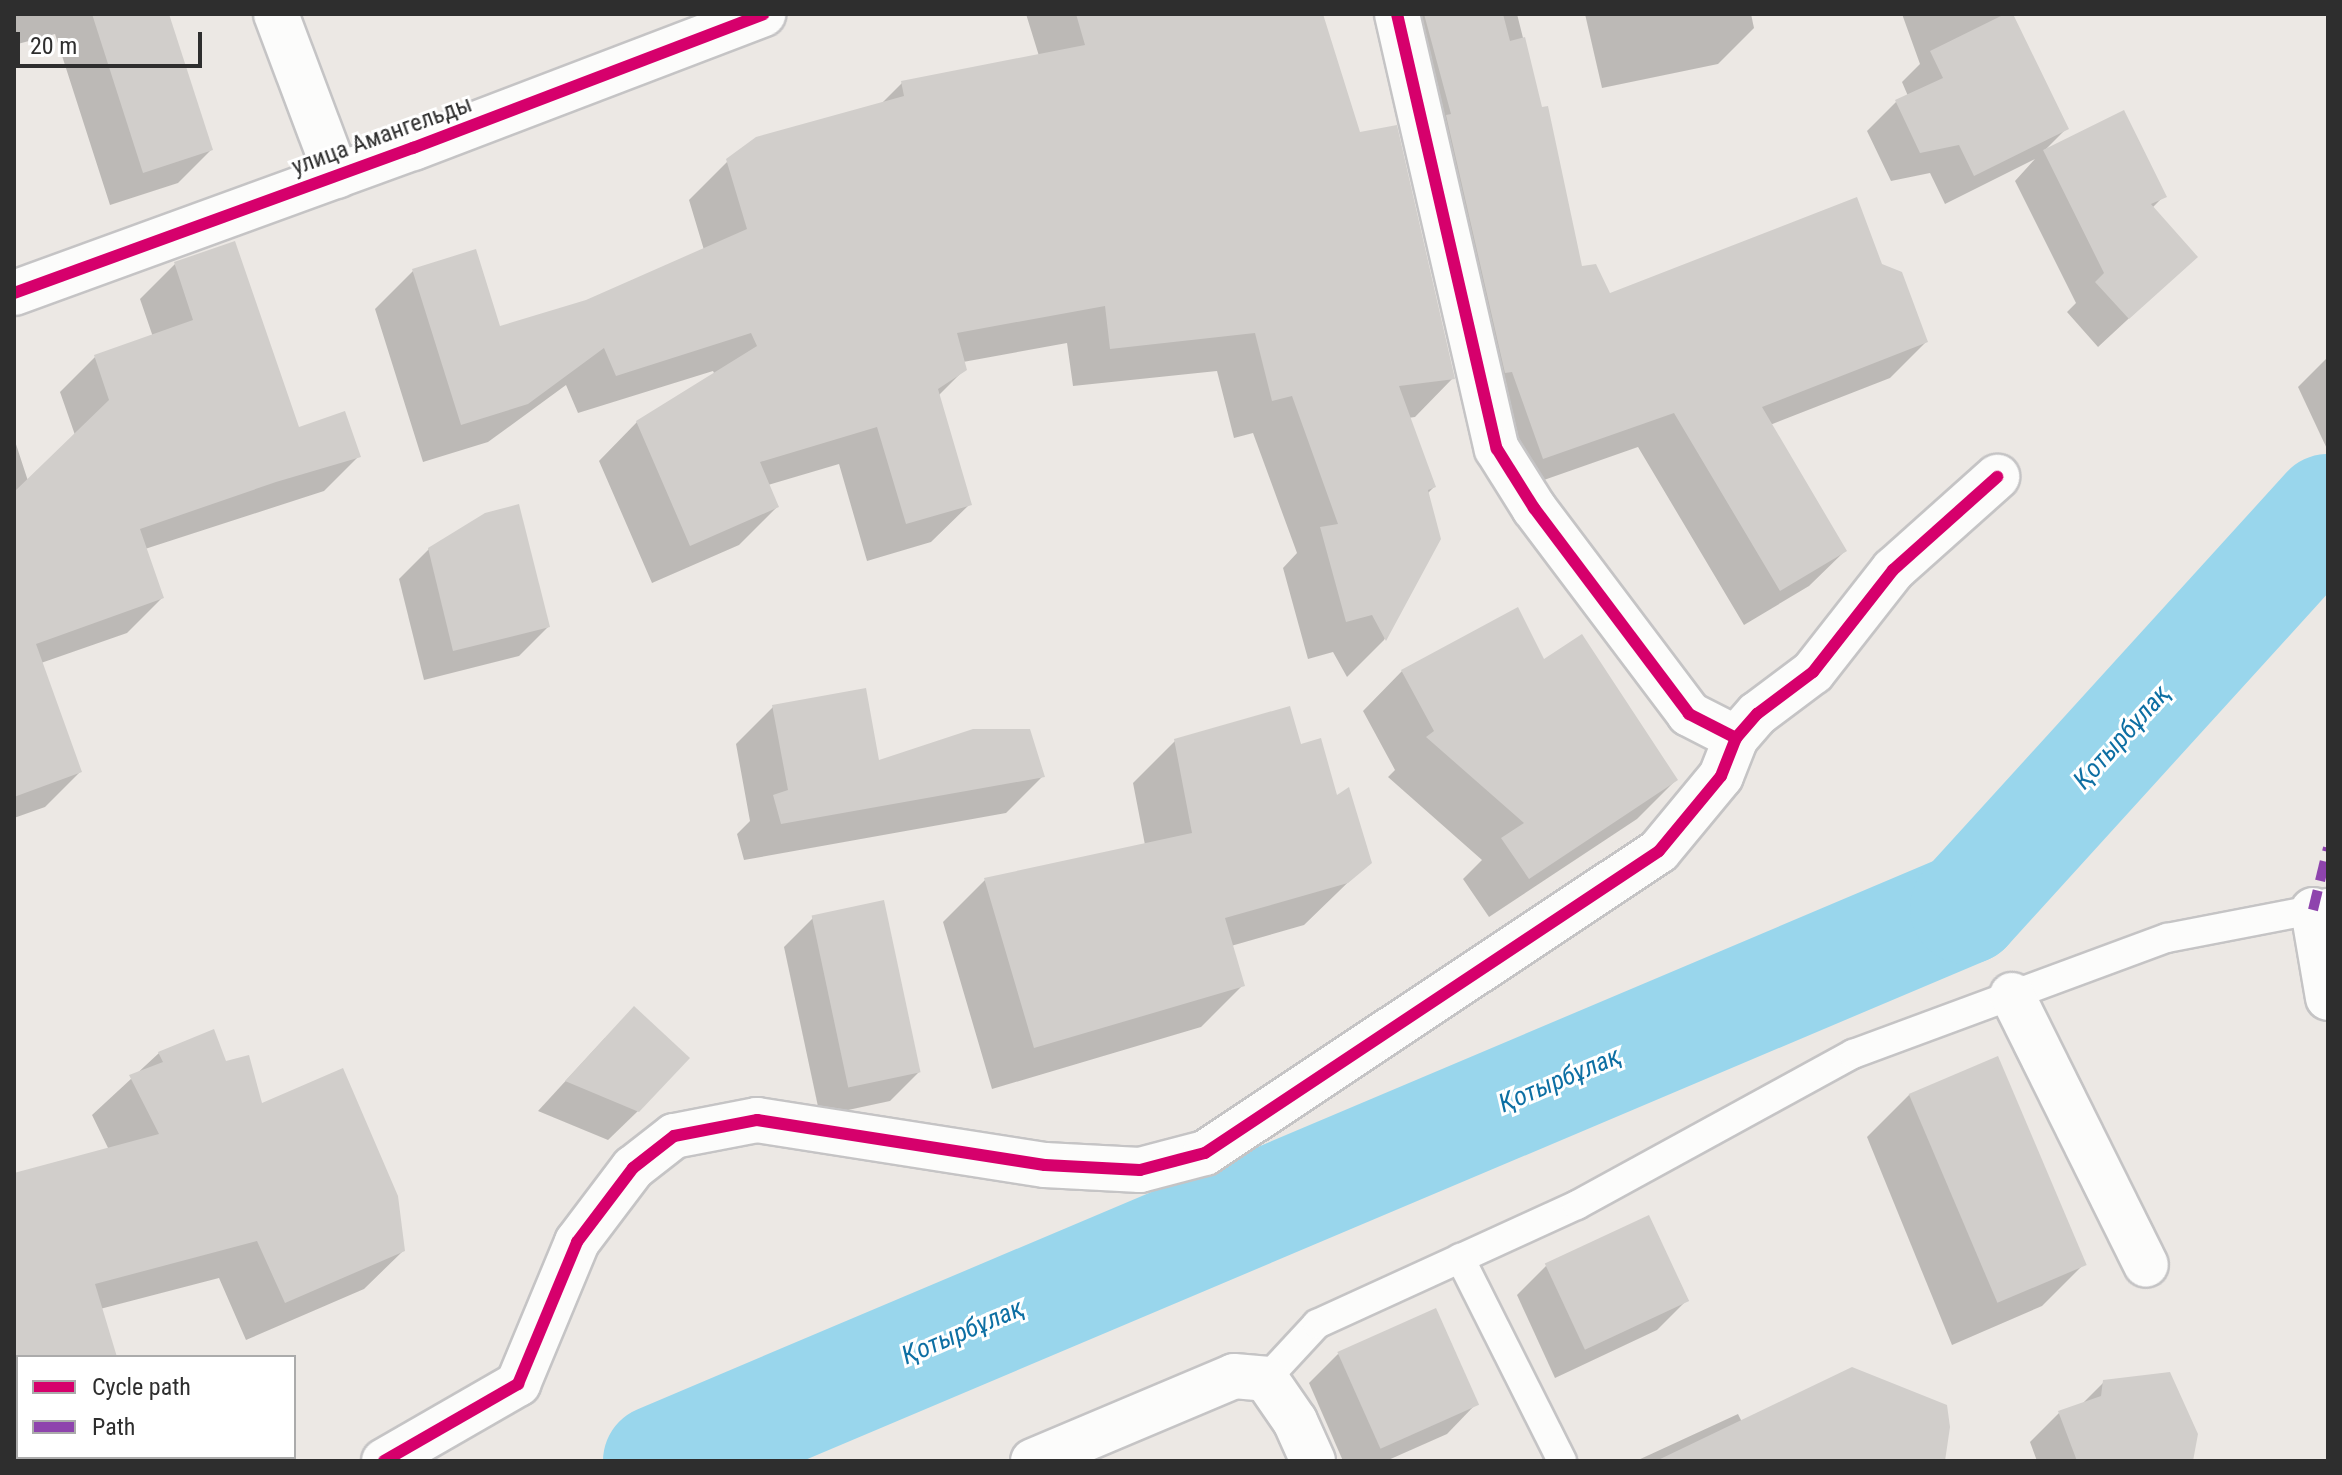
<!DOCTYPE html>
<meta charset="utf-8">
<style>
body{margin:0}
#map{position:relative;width:2342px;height:1475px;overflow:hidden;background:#ece8e4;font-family:"Roboto Condensed",sans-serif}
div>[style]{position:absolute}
.shadow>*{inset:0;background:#0003}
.river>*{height:112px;margin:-56px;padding:0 56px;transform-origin:56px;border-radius:56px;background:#99d6ec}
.building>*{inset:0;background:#d1cecb;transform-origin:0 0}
.roads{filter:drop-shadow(2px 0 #c5c4c5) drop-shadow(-2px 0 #c5c4c5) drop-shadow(0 2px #c5c4c5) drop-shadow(0 -2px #c5c4c5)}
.lane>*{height:28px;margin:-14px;padding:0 14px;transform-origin:14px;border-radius:14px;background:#fcfcfb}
.street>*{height:44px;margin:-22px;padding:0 22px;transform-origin:22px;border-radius:22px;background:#fcfcfb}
.quiet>*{height:10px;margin-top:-5px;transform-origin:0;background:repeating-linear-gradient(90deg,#8e44ad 0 20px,transparent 0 30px)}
.cycleway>*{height:12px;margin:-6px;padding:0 6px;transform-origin:6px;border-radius:6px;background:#d6006c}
span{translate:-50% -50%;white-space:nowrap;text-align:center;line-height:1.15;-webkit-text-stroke:6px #fff;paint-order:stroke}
.street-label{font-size:24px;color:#2e2e2e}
.water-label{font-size:26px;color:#0d6fa3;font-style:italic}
.frame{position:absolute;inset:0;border:16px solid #2e2e2e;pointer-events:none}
.legend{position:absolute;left:16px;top:1355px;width:280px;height:104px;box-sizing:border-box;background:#fff;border:2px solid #ababab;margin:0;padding:10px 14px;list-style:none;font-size:24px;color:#2e2e2e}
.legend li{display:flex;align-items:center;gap:16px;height:40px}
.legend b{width:40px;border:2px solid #ababab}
.scale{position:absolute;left:16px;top:32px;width:186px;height:36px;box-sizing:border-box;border:4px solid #2e2e2e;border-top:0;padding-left:10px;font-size:24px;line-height:28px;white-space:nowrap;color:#2e2e2e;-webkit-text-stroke:6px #fff;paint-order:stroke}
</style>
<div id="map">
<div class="shadow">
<div style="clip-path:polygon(14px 14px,166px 14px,211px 150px,178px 183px,110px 205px,55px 34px,14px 45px)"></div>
<div style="clip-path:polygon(1026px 14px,1321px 14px,1358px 134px,1453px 378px,1415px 417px,1408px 418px,1434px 487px,1427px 494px,1439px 539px,1384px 640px,1347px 677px,1333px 652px,1308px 659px,1283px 568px,1297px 553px,1253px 433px,1234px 438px,1217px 371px,1073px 386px,1067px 343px,963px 362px,965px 369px,938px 396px,970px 504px,931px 542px,867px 561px,839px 464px,768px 485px,777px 507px,739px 545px,652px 583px,599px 461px,637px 422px,715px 375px,713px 371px,578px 413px,566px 385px,488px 442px,423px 462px,375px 309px,413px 271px,498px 328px,587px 301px,704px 250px,689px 200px,728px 161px,880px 105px,902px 83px,1039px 56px)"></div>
<div style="clip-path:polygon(1384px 14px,1517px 14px,1581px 268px,1609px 296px,1880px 265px,1926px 342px,1890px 378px,1770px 425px,1845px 551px,1809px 586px,1744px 625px,1638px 447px,1507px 493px)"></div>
<div style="clip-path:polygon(1585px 14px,1751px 14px,1754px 28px,1718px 64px,1602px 88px)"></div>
<div style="clip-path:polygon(1902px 14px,2011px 14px,2066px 129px,2045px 150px,2164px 196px,2152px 208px,2195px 257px,2098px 347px,2067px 312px,2076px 303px,2015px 181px,2035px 159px,1945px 204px,1930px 173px,1891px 181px,1867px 131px,1896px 102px,1908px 96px,1902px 82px,1920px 64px)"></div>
<div style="clip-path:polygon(175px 264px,298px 429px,359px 456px,324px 491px,145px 549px,162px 598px,127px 633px,41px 663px,80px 772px,45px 807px,14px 818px,14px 438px,28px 481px,75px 435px,60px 392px,95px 357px,153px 337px,140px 299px)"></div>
<div style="clip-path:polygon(2328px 357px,2328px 451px,2298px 387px)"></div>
<div style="clip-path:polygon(429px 549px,548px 627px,519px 656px,424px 680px,399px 579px)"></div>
<div style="clip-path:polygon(1543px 662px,1676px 780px,1637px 819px,1489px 917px,1463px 879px,1482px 860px,1388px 777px,1395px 770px,1363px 711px,1402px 671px)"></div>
<div style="clip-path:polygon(773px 707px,877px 763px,1043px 776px,1006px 813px,744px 860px,737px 834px,750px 821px,736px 744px)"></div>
<div style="clip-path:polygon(1175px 741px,1299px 746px,1336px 798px,1369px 862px,1304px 925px,1231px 946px,1243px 985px,1201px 1027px,992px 1089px,943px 922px,985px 880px,1145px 845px,1133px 783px)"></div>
<div style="clip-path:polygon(813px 918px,920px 1071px,890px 1101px,820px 1116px,784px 947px)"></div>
<div style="clip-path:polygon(605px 1038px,638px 1111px,608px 1140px,538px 1111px)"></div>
<div style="clip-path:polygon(159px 1053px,225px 1064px,261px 1106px,403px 1251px,364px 1289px,246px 1340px,219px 1278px,100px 1309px,115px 1357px,18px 1357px,18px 1457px,132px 1457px,134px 1461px,14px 1461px,14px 1175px,109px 1150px,92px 1115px)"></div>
<div style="clip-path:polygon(1997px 1058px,2084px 1264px,2042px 1306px,1952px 1345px,1867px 1137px,1909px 1095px)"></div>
<div style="clip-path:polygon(1546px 1266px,1687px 1300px,1657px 1330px,1555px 1378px,1517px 1295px)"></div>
<div style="clip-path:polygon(1338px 1354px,1476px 1404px,1447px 1434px,1386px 1461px,1343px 1461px,1309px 1383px)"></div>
<div style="clip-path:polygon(2104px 1382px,2191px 1461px,2037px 1461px,2030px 1442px,2059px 1413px,2081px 1405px)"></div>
<div style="clip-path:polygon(1738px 1414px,1742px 1422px,1944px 1461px,1636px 1461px)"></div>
</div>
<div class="river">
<div style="left:659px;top:1461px;width:1419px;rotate:-22.93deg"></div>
<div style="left:1966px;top:908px;width:538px;rotate:-47.71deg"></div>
</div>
<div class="building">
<div style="clip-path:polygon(92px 14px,169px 14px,213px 150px,143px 173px)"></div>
<div style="clip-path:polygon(1076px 14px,1323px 14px,1360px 132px,1397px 125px,1455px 379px,1399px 386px,1436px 487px,1428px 490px,1441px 539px,1386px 641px,1372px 615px,1346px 622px,1320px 527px,1338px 524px,1292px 396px,1272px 401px,1255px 333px,1110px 349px,1105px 306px,957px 333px,967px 370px,938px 389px,972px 505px,906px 524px,877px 427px,760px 462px,779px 507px,690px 546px,636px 421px,757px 346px,751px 333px,616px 376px,604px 348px,528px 404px,461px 425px,412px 269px,476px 249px,500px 326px,586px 300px,747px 229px,726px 159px,756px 137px,904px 96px,901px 81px,1085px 45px)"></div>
<div style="clip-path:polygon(1424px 14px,1503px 14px,1510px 41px,1525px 37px,1542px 107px,1548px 106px,1582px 266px,1596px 264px,1610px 293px,1857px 197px,1882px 264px,1902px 272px,1928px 342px,1762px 407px,1847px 551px,1780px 591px,1674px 413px,1543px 459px,1512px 372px,1505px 373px,1446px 115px,1451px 114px)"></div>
<div style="clip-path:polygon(2005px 14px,2013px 14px,2069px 129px,1974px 176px,1959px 145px,1920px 153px,1895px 100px,1943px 78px,1930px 51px)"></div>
<div style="clip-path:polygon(2124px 110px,2167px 197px,2151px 204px,2198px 257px,2129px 319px,2095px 282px,2104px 273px,2043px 150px)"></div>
<div style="clip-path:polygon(235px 241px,299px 427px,345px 411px,361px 457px,276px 482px,140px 529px,164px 598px,36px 644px,82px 772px,14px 797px,14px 492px,109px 400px,94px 355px,193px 320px,174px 262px)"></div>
<div style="clip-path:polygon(519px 504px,550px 627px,453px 651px,428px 548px,485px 513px)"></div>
<div style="clip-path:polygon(1518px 607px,1544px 659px,1582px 634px,1678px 780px,1529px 879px,1501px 838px,1524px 823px,1426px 737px,1434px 731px,1401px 670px)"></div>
<div style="clip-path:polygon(866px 688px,879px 760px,973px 729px,1030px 729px,1045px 777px,781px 824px,773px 795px,788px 790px,772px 705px)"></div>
<div style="clip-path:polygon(1290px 706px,1301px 744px,1321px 738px,1337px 795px,1349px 787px,1372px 863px,1348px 883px,1225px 918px,1245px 986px,1034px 1048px,984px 878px,1192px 833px,1174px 739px)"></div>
<div style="left:884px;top:900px;width:176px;height:74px;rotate:78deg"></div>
<div style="clip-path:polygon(634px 1006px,690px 1058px,639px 1112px,565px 1081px)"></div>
<div style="clip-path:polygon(214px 1029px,226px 1061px,249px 1055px,262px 1103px,343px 1068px,398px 1196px,405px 1251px,285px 1303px,257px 1241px,95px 1284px,117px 1357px,14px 1357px,14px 1173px,159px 1134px,129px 1075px,163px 1062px,158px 1052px)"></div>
<div style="left:1998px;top:1056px;width:227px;height:97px;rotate:67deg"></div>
<div style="left:1649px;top:1215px;width:95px;height:115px;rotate:65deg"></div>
<div style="left:1436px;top:1308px;width:106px;height:108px;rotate:66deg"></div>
<div style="clip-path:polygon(1852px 1367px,1947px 1405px,1950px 1427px,1945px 1461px,1656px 1461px)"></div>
<div style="clip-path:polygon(2170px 1372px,2198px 1434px,2193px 1461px,2077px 1461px,2058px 1411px,2101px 1396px,2103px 1380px)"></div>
</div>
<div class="roads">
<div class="lane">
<div style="left:1460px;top:1258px;width:227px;rotate:63.3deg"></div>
<div style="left:1266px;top:1379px;width:75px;rotate:-47.2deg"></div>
<div style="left:1317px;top:1324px;width:286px;rotate:-24.6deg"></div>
<div style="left:1577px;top:1205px;width:315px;rotate:-28.7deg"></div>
<div style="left:1853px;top:1054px;width:335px;rotate:-20.3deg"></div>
<div style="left:2167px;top:938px;width:149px;rotate:-10.9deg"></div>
<div style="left:2313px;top:910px;width:16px;rotate:-27deg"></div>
</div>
<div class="street">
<div style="left:276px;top:14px;width:173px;rotate:69.4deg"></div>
<div style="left:1397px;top:14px;width:446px;rotate:77.1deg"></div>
<div style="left:1497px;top:449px;width:70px;rotate:57.9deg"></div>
<div style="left:1534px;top:508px;width:258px;rotate:53deg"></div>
<div style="left:1689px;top:714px;width:53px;rotate:27.1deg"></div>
<div style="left:14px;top:293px;width:425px;rotate:-20deg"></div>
<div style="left:413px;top:148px;width:375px;rotate:-20.9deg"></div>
<div style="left:2313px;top:910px;width:89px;rotate:80.3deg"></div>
<div style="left:2012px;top:995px;width:301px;rotate:63.6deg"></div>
<div style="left:384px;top:1461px;width:155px;rotate:-29.9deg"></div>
<div style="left:518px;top:1384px;width:154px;rotate:-67.4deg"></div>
<div style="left:577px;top:1242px;width:93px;rotate:-52.9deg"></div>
<div style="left:633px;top:1168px;width:52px;rotate:-38deg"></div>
<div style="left:674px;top:1136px;width:85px;rotate:-10.9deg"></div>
<div style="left:757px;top:1120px;width:291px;rotate:8.9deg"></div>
<div style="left:1045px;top:1165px;width:95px;rotate:3deg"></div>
<div style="left:1140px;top:1170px;width:67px;rotate:-14.7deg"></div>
<div style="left:1205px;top:1153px;width:545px;rotate:-33.63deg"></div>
<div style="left:1659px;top:851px;width:97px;rotate:-50.4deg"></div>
<div style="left:1721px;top:776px;width:41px;rotate:-68.5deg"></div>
<div style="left:1736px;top:738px;width:32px;rotate:-49deg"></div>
<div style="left:1757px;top:714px;width:70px;rotate:-36.9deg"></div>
<div style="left:1813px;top:672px;width:130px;rotate:-51.9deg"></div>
<div style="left:1893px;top:570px;width:140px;rotate:-41.8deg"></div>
<div style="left:1033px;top:1461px;width:218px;rotate:-22.9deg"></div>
<div style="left:1234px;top:1376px;width:32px;rotate:5deg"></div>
<div style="left:1266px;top:1379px;width:51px;rotate:55.4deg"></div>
<div style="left:1295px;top:1421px;width:44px;rotate:65.8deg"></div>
</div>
</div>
<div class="quiet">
<div style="left:2313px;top:910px;width:64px;rotate:-76.4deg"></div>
</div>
<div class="cycleway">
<div style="left:1397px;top:14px;width:446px;rotate:77.1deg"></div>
<div style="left:1497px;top:449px;width:70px;rotate:57.9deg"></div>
<div style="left:1534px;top:508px;width:258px;rotate:53deg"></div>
<div style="left:1689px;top:714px;width:53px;rotate:27.1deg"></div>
<div style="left:14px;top:293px;width:425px;rotate:-20deg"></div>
<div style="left:413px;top:148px;width:375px;rotate:-20.9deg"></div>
<div style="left:384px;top:1461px;width:155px;rotate:-29.9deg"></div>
<div style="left:518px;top:1384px;width:154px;rotate:-67.4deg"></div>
<div style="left:577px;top:1242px;width:93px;rotate:-52.9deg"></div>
<div style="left:633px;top:1168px;width:52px;rotate:-38deg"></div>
<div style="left:674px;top:1136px;width:85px;rotate:-10.9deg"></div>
<div style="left:757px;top:1120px;width:291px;rotate:8.9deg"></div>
<div style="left:1045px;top:1165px;width:95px;rotate:3deg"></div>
<div style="left:1140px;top:1170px;width:67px;rotate:-14.7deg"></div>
<div style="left:1205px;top:1153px;width:545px;rotate:-33.63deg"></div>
<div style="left:1659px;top:851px;width:97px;rotate:-50.4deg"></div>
<div style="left:1721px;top:776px;width:41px;rotate:-68.5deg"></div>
<div style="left:1736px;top:738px;width:32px;rotate:-49deg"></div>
<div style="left:1757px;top:714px;width:70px;rotate:-36.9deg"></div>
<div style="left:1813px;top:672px;width:130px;rotate:-51.9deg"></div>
<div style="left:1893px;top:570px;width:140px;rotate:-41.8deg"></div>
</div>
<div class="street-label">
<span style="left:382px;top:136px;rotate:-20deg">улица Амангельды</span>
</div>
<div class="water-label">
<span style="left:2122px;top:737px;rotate:-48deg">Қотырбұлақ</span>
<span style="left:1560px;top:1080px;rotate:-23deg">Қотырбұлақ</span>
<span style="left:963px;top:1332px;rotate:-23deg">Қотырбұлақ</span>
</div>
<div class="frame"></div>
<ul class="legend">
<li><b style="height:10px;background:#d6006c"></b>Cycle path</li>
<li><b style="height:10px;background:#8e44ad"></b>Path</li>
</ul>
<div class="scale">20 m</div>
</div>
